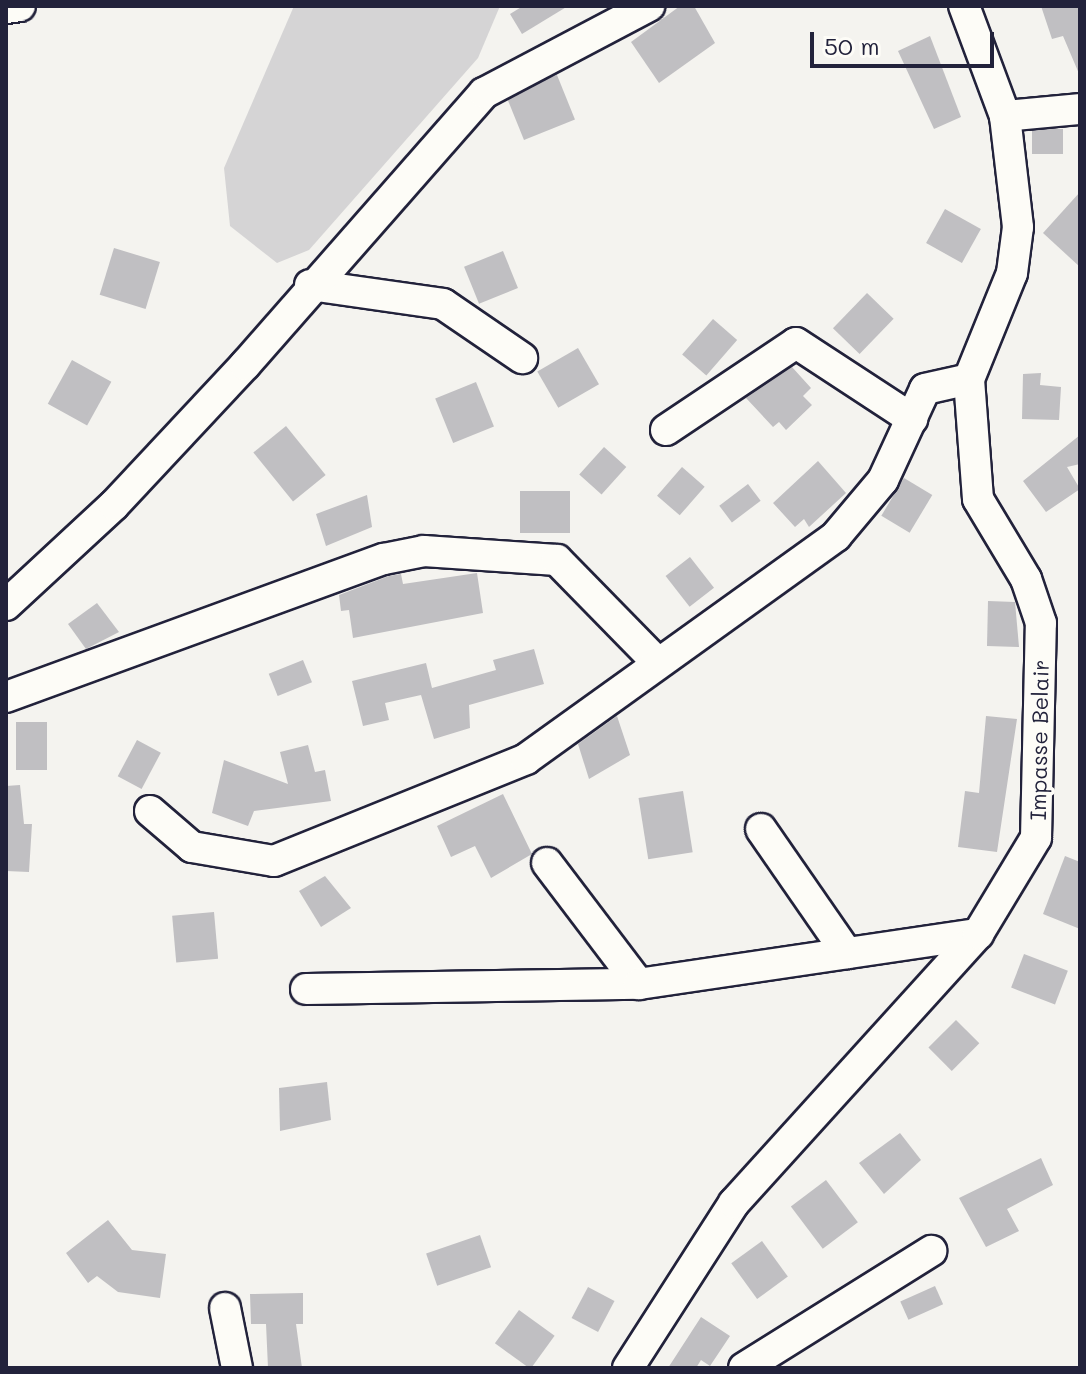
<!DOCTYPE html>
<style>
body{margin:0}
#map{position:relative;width:1086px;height:1374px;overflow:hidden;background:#f4f3ef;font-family:Mali,sans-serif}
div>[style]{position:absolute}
.green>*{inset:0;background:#d5d4d5}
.building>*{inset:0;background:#c0bfc2;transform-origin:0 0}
.roads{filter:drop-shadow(2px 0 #22223b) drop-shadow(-2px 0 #22223b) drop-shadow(0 2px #22223b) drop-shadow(0 -2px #22223b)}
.street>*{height:30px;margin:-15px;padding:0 15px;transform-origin:15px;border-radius:15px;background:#fdfcf7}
span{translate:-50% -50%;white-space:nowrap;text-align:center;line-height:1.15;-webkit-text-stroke:7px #fdfcf7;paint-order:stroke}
.street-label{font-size:22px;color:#22223b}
.frame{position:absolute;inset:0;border:8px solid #22223b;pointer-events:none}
.scale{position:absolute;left:810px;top:32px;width:184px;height:36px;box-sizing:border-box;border:4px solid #22223b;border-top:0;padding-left:10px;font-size:24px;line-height:28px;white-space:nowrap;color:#22223b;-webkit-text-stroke:6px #fdfcf7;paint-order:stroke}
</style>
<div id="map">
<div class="green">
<div style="clip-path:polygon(294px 6px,500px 6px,478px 58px,309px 250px,277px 263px,230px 226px,224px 168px)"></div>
</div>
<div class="building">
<div style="clip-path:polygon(523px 6px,568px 6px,522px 34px,510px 14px)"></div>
<div style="clip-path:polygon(680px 6px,694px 6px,715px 43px,659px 83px,631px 42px)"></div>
<div style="clip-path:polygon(1041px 6px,1080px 6px,1080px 76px,1063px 36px,1052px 39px)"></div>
<div style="clip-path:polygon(930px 36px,961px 117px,934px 129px,898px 51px)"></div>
<div style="left:557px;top:75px;width:48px;height:55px;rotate:68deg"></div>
<div style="left:1063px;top:129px;width:25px;height:31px;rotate:90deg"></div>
<div style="clip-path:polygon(1080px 192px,1080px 267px,1043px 233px)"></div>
<div style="left:945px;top:209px;width:41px;height:39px;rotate:29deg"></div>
<div style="left:114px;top:248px;width:48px;height:49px;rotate:17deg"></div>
<div style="left:503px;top:251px;width:40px;height:42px;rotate:68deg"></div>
<div style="left:867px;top:293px;width:37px;height:49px;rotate:44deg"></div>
<div style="left:713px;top:319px;width:32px;height:47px;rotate:41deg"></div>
<div style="left:578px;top:348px;width:42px;height:47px;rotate:60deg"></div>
<div style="left:72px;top:360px;width:45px;height:50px;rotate:29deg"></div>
<div style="clip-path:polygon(792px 367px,811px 388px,803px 396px,812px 405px,786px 430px,779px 422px,773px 427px,746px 398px)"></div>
<div style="clip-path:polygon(1041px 373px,1040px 385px,1061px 387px,1059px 420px,1022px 419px,1023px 374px)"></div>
<div style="left:476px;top:382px;width:48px;height:44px;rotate:68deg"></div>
<div style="left:286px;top:426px;width:63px;height:42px;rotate:51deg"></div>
<div style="clip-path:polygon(1080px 435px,1080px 464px,1067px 467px,1080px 489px,1046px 512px,1023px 481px)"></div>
<div style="left:604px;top:447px;width:30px;height:37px;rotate:42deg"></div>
<div style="clip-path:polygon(818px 461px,846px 493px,809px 527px,804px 519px,795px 527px,773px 503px)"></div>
<div style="left:682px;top:467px;width:30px;height:38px;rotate:41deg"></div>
<div style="left:904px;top:478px;width:33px;height:44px;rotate:31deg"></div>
<div style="left:748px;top:484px;width:21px;height:36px;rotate:53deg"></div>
<div style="left:520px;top:491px;width:50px;height:42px"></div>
<div style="clip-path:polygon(367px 495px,372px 527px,326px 546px,316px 514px)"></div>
<div style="left:690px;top:557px;width:39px;height:31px;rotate:52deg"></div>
<div style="clip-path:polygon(477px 573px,483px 613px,353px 638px,349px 610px,341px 611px,339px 595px,389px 576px,401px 574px,403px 584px)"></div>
<div style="clip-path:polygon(988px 601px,1015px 602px,1019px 647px,987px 646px)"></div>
<div style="clip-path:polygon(97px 603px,119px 632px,86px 649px,68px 624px)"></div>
<div style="clip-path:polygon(534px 649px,544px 684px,469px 705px,470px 728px,434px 739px,421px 695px,385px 703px,389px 720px,363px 726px,352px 681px,426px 663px,432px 688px,496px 670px,493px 660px)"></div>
<div style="left:303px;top:660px;width:24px;height:37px;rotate:68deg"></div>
<div style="clip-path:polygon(617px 716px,630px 755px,589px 779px,578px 744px)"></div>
<div style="clip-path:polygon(986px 716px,1017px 719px,997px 852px,958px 847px,965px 791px,979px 793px)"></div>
<div style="left:16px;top:722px;width:31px;height:48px"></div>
<div style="left:137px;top:740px;width:27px;height:41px;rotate:28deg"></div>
<div style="clip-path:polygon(308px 745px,315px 772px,325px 770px,331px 801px,254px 811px,248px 826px,212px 813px,224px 760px,288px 784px,280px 752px)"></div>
<div style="clip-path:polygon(20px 785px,24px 824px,32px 824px,29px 872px,6px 871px,6px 786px)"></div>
<div style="left:683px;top:791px;width:62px;height:45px;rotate:81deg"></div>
<div style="clip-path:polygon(503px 794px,532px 854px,491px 878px,475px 846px,451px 857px,437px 826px)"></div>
<div style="clip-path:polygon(1065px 856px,1080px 862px,1080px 929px,1043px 914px)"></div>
<div style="clip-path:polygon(325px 876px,351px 908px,321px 927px,299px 891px)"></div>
<div style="left:214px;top:912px;width:47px;height:42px;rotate:85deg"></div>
<div style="left:1024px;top:954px;width:47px;height:36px;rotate:21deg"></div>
<div style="left:956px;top:1020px;width:33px;height:39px;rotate:45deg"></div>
<div style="clip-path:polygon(327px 1082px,331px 1120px,280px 1131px,279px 1088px)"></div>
<div style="clip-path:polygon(900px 1133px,921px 1160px,884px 1194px,859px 1163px)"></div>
<div style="clip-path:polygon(1041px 1158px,1053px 1185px,1007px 1209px,1019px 1231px,986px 1247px,959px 1198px)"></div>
<div style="left:826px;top:1180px;width:53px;height:44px;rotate:53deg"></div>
<div style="clip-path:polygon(108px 1220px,132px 1250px,166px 1254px,160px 1298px,118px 1292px,97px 1276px,88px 1283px,66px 1253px)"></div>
<div style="left:480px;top:1235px;width:34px;height:57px;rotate:71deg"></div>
<div style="left:762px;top:1241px;width:44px;height:38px;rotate:54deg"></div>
<div style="left:935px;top:1286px;width:20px;height:38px;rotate:66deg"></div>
<div style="left:588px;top:1287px;width:30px;height:35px;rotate:28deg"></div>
<div style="clip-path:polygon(303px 1293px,303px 1324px,296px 1324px,302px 1368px,268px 1368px,266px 1324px,251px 1324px,250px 1294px)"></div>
<div style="left:519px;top:1310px;width:44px;height:41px;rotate:36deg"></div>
<div style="clip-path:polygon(701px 1317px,730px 1336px,710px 1366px,701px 1360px,696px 1368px,668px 1368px)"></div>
</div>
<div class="roads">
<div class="street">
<div style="left:6px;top:8px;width:14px;rotate:-8deg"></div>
<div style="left:1005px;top:116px;width:75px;rotate:-5.3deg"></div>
<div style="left:310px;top:285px;width:134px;rotate:8.1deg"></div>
<div style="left:443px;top:304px;width:96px;rotate:34.4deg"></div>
<div style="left:666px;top:430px;width:156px;rotate:-33.8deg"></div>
<div style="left:796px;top:343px;width:139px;rotate:33.2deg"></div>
<div style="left:6px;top:605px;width:147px;rotate:-42.8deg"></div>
<div style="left:114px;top:505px;width:192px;rotate:-46.9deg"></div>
<div style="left:245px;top:365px;width:362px;rotate:-48.7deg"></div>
<div style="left:484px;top:93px;width:187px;rotate:-27.8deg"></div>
<div style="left:6px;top:697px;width:402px;rotate:-20.1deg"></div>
<div style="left:384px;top:559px;width:41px;rotate:-11.3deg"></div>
<div style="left:424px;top:551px;width:133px;rotate:3.9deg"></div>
<div style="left:557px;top:560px;width:140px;rotate:45.6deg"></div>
<div style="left:150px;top:811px;width:55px;rotate:40.6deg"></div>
<div style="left:192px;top:847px;width:83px;rotate:9.7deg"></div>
<div style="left:274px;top:861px;width:272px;rotate:-22deg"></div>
<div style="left:526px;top:759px;width:382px;rotate:-35.7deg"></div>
<div style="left:836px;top:536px;width:73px;rotate:-50deg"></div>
<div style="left:883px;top:480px;width:100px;rotate:-65.2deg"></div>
<div style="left:925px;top:389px;width:45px;rotate:-12.8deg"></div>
<div style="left:761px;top:829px;width:151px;rotate:55.3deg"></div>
<div style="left:547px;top:863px;width:152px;rotate:52.8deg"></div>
<div style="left:306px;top:989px;width:333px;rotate:-0.9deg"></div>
<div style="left:639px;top:984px;width:343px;rotate:-8.4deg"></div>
<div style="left:225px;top:1308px;width:61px;rotate:78.7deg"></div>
<div style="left:628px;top:1368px;width:196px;rotate:-57.3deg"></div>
<div style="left:734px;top:1203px;width:363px;rotate:-47.8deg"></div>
<div style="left:978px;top:934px;width:112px;rotate:-58.9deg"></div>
<div style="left:1036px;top:838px;width:215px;rotate:-88.7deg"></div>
<div style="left:1041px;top:623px;width:46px;rotate:-108.8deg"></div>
<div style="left:1026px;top:579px;width:93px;rotate:-121deg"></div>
<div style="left:978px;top:499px;width:120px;rotate:-94.3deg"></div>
<div style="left:969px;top:379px;width:114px;rotate:-67.9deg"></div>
<div style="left:1012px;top:273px;width:46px;rotate:-82.6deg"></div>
<div style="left:1018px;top:227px;width:112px;rotate:-96.7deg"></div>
<div style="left:1005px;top:116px;width:117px;rotate:-110.4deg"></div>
<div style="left:744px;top:1368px;width:221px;rotate:-32deg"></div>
</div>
</div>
<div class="street-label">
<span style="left:1039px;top:740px;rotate:-89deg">Impasse Belair</span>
</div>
<div class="frame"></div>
<div class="scale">50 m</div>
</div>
